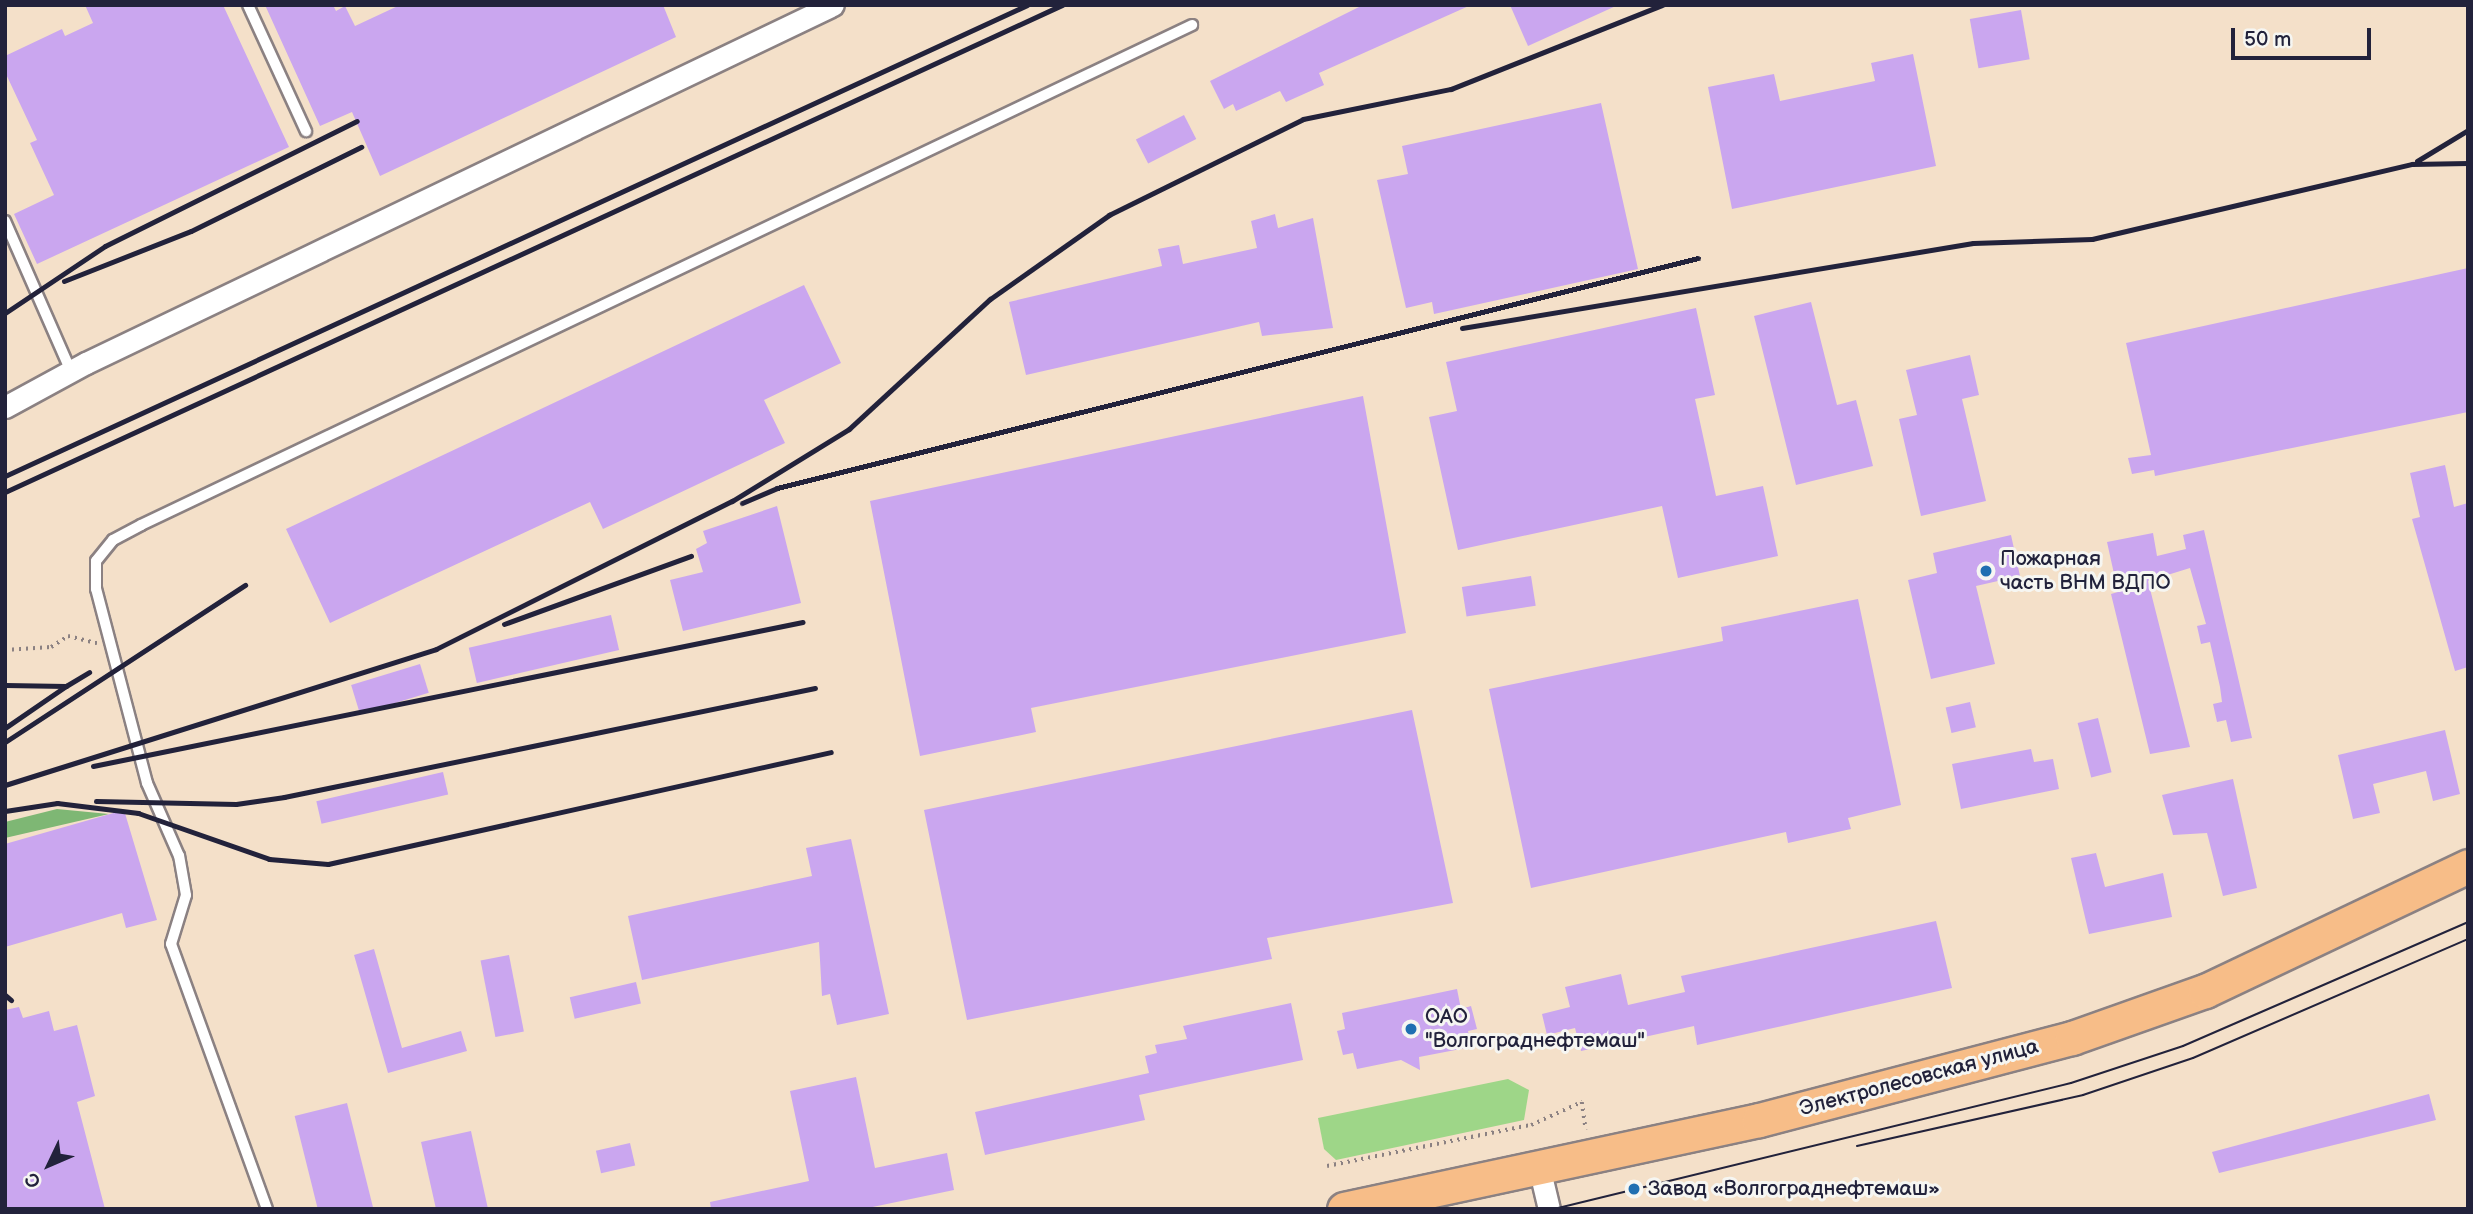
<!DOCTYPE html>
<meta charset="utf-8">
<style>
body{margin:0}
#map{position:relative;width:2473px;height:1214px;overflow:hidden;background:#f4e0c9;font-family:"Balsamiq Sans",sans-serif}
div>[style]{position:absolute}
.green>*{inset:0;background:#9ed688}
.forest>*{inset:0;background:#7eb774}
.building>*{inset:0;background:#caa6ef;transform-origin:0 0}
.path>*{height:3.5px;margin-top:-1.75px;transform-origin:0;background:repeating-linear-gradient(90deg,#8b8182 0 2px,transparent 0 7px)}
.roads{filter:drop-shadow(2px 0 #8b8182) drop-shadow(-2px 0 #8b8182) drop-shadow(0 2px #8b8182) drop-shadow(0 -2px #8b8182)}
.service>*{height:10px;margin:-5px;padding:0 5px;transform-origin:5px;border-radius:5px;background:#fff}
.minor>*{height:21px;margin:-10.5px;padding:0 10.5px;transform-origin:10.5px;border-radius:10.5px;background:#fff}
.primary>*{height:33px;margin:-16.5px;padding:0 16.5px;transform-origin:16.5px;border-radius:16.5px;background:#f7bd88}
.tram>*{height:2px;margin:-1px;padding:0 1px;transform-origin:1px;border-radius:1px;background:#22223b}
.rail>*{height:5px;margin:-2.5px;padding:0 2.5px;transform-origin:2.5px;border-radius:2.5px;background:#22223b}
.dots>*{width:19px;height:19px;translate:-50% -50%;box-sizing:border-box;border:4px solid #f6f6f2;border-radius:50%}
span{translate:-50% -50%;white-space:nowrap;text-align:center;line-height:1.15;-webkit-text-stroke:6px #f6f6f2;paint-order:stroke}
.poi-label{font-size:21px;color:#22223b}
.left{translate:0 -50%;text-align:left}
.street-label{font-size:21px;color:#22223b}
.frame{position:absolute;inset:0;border:7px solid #22223b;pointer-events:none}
.north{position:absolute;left:14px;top:1130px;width:70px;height:70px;-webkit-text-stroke:5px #f6f6f2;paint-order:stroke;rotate:226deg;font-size:19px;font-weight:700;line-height:28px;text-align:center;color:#22223b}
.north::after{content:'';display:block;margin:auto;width:24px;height:32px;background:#22223b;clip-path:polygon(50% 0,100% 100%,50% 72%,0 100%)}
.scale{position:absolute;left:2231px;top:28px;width:140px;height:32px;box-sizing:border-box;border:4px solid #22223b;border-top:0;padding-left:9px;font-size:21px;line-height:24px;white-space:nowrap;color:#22223b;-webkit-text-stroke:5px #f6f6f2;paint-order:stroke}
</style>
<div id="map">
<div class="green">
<div style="clip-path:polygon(1508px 1079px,1529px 1090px,1524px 1120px,1336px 1160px,1324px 1149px,1318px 1118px)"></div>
</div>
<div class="forest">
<div style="clip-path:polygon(57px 809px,109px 814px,5px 838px,5px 822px)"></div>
</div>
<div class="building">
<div style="clip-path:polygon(85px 5px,223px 5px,289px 147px,37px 264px,14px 214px,54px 195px,30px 143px,37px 140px,5px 72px,5px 56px,62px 29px,65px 36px,93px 23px)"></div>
<div style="clip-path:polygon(265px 5px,333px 5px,336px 11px,345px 6px,355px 26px,400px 5px,663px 5px,676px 37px,380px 176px,352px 112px,320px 126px)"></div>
<div style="clip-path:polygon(1363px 5px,1471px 5px,1319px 73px,1324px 85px,1286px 102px,1280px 91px,1236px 111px,1233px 104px,1224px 109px,1210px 81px)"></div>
<div style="clip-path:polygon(1510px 5px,1618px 5px,1528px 46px)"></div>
<div style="left:2021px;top:10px;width:50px;height:52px;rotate:80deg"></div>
<div style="clip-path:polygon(1913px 54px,1936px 166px,1732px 209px,1708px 87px,1774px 74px,1780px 101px,1875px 81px,1871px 63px)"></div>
<div style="clip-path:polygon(1601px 103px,1638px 269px,1434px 314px,1432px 302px,1406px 308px,1377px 180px,1408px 174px,1402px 146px)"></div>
<div style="left:1184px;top:115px;width:27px;height:54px;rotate:63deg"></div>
<div style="clip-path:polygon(1275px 214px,1278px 228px,1313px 218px,1333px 328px,1262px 336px,1259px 322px,1026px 375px,1009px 302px,1162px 266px,1158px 249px,1179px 245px,1183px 264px,1257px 248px,1251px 221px)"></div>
<div style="clip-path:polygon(2468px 268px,2468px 412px,2155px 476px,2154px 470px,2132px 474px,2128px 458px,2151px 455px,2126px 343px)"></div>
<div style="clip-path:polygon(804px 285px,841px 363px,764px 400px,785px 443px,603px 529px,590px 502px,330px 623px,286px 529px)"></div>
<div style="clip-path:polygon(1811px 302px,1837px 405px,1856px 400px,1873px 466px,1796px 485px,1754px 316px)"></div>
<div style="clip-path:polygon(1696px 308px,1715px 395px,1695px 399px,1716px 496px,1763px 486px,1778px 556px,1678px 578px,1662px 506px,1458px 550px,1429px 417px,1457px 411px,1446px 362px)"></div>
<div style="clip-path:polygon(1970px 355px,1979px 395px,1962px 399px,1986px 501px,1921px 516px,1899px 419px,1917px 415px,1906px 370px)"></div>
<div style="clip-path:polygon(1363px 396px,1406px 633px,1031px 708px,1036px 732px,920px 756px,870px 501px)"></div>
<div style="clip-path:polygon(2445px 465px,2454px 507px,2468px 503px,2468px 667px,2455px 671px,2412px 519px,2420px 517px,2410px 473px)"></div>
<div style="clip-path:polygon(777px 506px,801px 603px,683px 631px,670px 580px,703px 572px,696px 549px,707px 543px,703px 531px)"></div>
<div style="clip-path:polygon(2204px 530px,2252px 738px,2231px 742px,2226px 720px,2217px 722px,2213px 704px,2222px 702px,2220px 687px,2210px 642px,2201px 644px,2197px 626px,2206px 624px,2190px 568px,2148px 581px,2190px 747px,2150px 754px,2111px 594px,2118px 592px,2107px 542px,2153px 533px,2157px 556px,2186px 549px,2183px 535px)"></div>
<div style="clip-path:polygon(2011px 535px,2020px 576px,1976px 586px,1995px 664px,1931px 679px,1908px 580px,1937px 573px,1933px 553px)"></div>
<div style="left:1531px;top:576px;width:30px;height:70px;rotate:81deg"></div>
<div style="clip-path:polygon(1858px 599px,1901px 805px,1848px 818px,1851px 829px,1788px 843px,1786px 832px,1531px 888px,1489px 689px,1723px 641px,1721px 627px)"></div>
<div style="left:611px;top:615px;width:36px;height:146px;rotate:77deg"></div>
<div style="left:420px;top:664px;width:30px;height:72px;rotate:73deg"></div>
<div style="left:1970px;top:702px;width:26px;height:25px;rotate:77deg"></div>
<div style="clip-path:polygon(1412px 710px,1453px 903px,1267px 938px,1272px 959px,967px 1020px,924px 810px)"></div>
<div style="left:2098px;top:718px;width:56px;height:21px;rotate:76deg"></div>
<div style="clip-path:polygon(2445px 730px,2460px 794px,2433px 801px,2426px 771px,2373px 784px,2380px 813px,2353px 819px,2338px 755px)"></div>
<div style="clip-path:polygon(2031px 749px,2034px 762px,2053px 759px,2059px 789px,1961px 809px,1952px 764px)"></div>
<div style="left:443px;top:772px;width:23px;height:130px;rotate:77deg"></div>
<div style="clip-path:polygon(2233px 779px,2257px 888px,2223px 896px,2207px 833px,2173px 835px,2162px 795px)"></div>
<div style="clip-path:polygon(124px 810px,157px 920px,126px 928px,122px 913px,5px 947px,5px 844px)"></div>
<div style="clip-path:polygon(851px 839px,889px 1014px,837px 1025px,830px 994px,822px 996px,819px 942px,642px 980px,628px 916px,812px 876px,806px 848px)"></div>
<div style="clip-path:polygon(2096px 853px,2105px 887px,2163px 873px,2172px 917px,2089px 934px,2071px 858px)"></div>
<div style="clip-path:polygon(1936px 921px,1952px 988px,1697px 1045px,1694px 1026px,1581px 1051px,1575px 1028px,1547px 1035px,1542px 1014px,1570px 1007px,1565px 987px,1621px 974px,1628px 1005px,1685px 992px,1681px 976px)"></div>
<div style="clip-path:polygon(374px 949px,402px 1048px,461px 1031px,467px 1051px,388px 1073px,354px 955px)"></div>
<div style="left:509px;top:955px;width:78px;height:29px;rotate:79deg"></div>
<div style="left:636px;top:982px;width:22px;height:68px;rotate:77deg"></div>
<div style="clip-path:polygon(1457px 989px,1461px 1009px,1471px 1006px,1477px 1029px,1468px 1031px,1471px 1047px,1419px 1057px,1420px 1070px,1401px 1060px,1357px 1069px,1353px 1053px,1343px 1055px,1337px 1031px,1345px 1029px,1342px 1013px)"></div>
<div style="clip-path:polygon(1291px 1003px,1303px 1060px,1139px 1095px,1145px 1120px,985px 1155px,975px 1112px,1149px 1073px,1145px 1056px,1157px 1053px,1155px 1045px,1187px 1039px,1183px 1026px)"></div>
<div style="clip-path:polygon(19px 1007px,23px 1018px,49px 1011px,54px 1031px,77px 1025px,95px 1096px,77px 1102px,105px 1209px,5px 1209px,5px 1010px)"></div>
<div style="clip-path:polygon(856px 1077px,875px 1168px,947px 1153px,954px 1190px,863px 1209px,711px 1209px,710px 1202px,809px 1181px,790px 1091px)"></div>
<div style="clip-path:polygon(2429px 1094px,2436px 1120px,2219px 1173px,2212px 1152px)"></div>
<div style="left:347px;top:1103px;width:109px;height:54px;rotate:76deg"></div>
<div style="clip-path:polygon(471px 1131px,488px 1209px,436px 1209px,421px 1142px)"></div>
<div style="left:630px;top:1143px;width:23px;height:35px;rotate:77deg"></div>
</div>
<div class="path">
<div style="left:5px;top:650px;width:46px;rotate:-3.7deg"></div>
<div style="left:51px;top:647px;width:20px;rotate:-33deg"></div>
<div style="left:68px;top:636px;width:30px;rotate:14deg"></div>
<div style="left:1327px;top:1166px;width:208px;rotate:-11.4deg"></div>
<div style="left:1531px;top:1125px;width:56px;rotate:-24.3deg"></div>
<div style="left:1582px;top:1102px;width:28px;rotate:82deg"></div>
</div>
<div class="roads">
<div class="service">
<div style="left:248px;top:5px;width:139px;rotate:65.3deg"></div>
<div style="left:5px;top:221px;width:164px;rotate:66.3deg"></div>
<div style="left:267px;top:1209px;width:282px;rotate:-109.9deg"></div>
<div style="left:171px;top:944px;width:51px;rotate:-73deg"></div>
<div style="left:186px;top:895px;width:40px;rotate:-100deg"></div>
<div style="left:179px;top:856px;width:80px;rotate:-113.7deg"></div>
<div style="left:147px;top:783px;width:201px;rotate:-104.7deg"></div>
<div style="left:96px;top:589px;width:28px;rotate:-90deg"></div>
<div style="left:96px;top:561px;width:27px;rotate:-51deg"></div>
<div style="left:113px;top:540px;width:32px;rotate:-28deg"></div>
<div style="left:141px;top:525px;width:1164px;rotate:-25.44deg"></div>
</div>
<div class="minor">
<div style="left:5px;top:407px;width:92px;rotate:-28.5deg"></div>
<div style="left:86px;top:363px;width:828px;rotate:-25.61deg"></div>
<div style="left:1539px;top:1167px;width:43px;rotate:76.6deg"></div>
</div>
<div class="primary">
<div style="left:1344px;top:1209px;width:424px;rotate:-12.1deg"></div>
<div style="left:1759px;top:1120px;width:324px;rotate:-14.7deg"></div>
<div style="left:2072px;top:1038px;width:141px;rotate:-19.5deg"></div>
<div style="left:2205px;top:991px;width:291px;rotate:-25.4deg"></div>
</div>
</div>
<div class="tram">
<div style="left:1857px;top:1146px;width:232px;rotate:-12.7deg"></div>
<div style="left:2083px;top:1095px;width:116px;rotate:-18.6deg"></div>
<div style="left:2193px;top:1058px;width:300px;rotate:-23.4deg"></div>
<div style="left:1554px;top:1209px;width:532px;rotate:-13.7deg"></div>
<div style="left:2071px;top:1083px;width:118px;rotate:-18.3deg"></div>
<div style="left:2183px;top:1046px;width:311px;rotate:-23.5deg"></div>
</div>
<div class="rail">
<div style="left:2417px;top:161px;width:60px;rotate:-31.3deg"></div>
<div style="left:64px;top:281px;width:136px;rotate:-21.5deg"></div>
<div style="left:191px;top:231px;width:190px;rotate:-26.3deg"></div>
<div style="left:5px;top:313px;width:120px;rotate:-33.8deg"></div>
<div style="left:105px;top:246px;width:281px;rotate:-26.4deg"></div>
<div style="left:1462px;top:328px;width:518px;rotate:-9.44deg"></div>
<div style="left:1973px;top:243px;width:119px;rotate:-1.9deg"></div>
<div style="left:2092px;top:239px;width:329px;rotate:-13.2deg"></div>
<div style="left:2412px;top:164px;width:56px;rotate:-1deg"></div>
<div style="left:5px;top:476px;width:1125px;rotate:-24.74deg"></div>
<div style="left:5px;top:492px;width:1164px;rotate:-24.74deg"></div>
<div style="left:742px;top:503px;width:38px;rotate:-23deg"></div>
<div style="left:777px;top:488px;width:949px;rotate:-14.02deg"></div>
<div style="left:504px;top:624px;width:199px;rotate:-20deg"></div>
<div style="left:5px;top:685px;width:61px;rotate:0.9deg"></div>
<div style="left:66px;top:686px;width:74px;rotate:145.5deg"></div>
<div style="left:66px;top:686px;width:27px;rotate:-31deg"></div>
<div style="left:5px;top:742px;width:287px;rotate:-33.2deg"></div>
<div style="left:93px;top:766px;width:724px;rotate:-11.47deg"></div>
<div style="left:5px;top:785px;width:452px;rotate:-17.5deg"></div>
<div style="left:436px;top:649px;width:331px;rotate:-26.6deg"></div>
<div style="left:732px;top:501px;width:137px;rotate:-31.6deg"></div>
<div style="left:849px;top:429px;width:192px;rotate:-42.7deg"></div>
<div style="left:990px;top:299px;width:146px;rotate:-35.2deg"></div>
<div style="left:1109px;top:215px;width:216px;rotate:-26.3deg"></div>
<div style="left:1303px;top:119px;width:151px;rotate:-11.5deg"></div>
<div style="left:1451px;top:89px;width:227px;rotate:-21.7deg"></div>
<div style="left:96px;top:801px;width:140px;rotate:1.2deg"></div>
<div style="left:236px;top:804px;width:49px;rotate:-8.3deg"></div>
<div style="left:284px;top:797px;width:542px;rotate:-11.6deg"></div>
<div style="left:5px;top:811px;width:53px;rotate:-8.7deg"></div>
<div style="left:57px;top:803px;width:82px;rotate:7deg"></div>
<div style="left:138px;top:813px;width:139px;rotate:19.3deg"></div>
<div style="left:269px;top:859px;width:59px;rotate:4.8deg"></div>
<div style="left:328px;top:864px;width:515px;rotate:-12.55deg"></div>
<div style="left:5px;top:995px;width:8px;rotate:40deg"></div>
</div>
<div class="dots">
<div style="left:1986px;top:571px;background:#1f6fb2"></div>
<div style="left:1411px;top:1029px;background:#1f6fb2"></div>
<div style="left:1634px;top:1189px;background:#1f6fb2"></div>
</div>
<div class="poi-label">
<span class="left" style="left:2000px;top:571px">Пожарная<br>часть ВНМ ВДПО</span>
<span class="left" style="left:1425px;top:1029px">ОАО<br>"Волгограднефтемаш"</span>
<span class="left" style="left:1648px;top:1189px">Завод «Волгограднефтемаш»</span>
</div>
<div class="street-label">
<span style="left:1919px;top:1078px;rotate:-15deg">Электролесовская улица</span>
</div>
<div class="frame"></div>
<div class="north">С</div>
<div class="scale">50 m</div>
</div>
